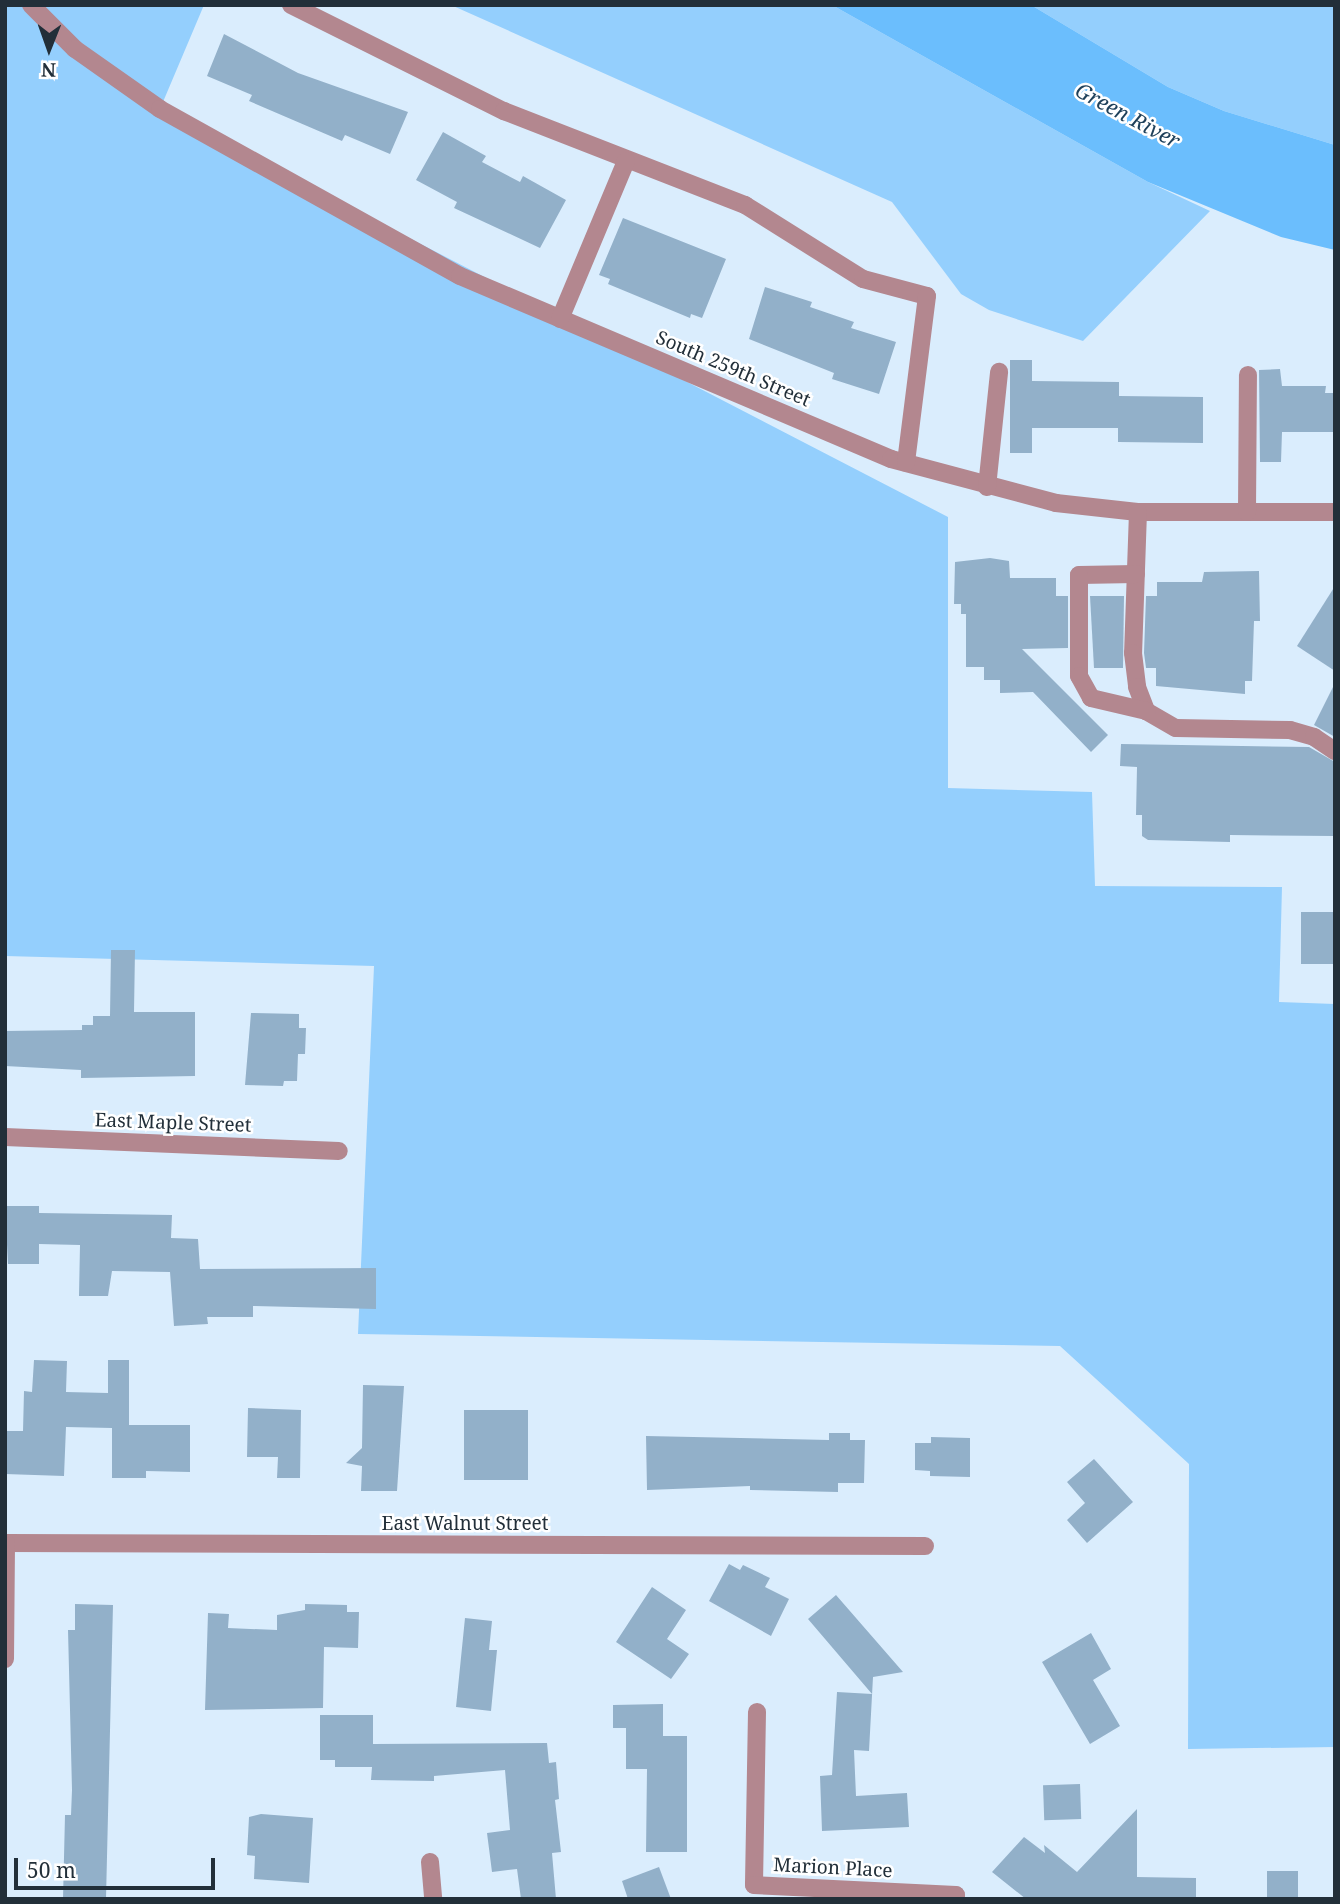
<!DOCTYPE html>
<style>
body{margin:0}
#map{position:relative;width:1340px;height:1904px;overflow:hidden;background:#daedfd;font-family:"Noto Serif",serif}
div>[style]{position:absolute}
.green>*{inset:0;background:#94cffd}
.water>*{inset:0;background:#6bbefd}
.building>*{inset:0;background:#92b0c9;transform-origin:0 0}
.minor>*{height:18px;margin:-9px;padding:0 9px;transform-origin:9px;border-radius:9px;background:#b3878f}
span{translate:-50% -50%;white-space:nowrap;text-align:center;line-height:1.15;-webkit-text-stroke:5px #fff;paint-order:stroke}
.street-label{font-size:19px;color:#222f39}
.water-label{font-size:21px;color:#1f415b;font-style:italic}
.frame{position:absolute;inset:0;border:7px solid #222f39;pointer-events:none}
.north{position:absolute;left:14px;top:14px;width:70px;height:70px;-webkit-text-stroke:5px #fff;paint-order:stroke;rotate:181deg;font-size:19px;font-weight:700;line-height:28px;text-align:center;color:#222f39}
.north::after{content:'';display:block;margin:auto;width:24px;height:32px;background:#222f39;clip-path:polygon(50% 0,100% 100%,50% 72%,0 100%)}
.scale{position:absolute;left:14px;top:1858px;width:201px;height:32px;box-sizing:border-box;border:4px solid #222f39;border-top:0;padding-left:9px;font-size:21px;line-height:24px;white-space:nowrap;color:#222f39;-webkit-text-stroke:5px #fff;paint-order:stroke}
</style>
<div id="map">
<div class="green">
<div style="clip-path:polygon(5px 5px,204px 5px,160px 109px,948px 517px,948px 788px,1092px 792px,1095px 886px,1282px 887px,1279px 1002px,1335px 1004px,1335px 1747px,1188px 1749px,1189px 1464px,1060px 1346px,358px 1334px,374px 966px,5px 956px)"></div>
<div style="clip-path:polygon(451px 5px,832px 5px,1148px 182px,1210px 211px,1083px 341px,989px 310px,961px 294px,892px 202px)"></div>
<div style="clip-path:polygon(1031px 5px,1335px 5px,1335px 145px,1224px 111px,1168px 87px)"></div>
</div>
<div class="water">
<div style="clip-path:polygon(832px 5px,1031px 5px,1168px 87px,1224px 111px,1335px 145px,1335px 250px,1281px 237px,1148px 182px)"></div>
</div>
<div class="building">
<div style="clip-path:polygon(224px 34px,298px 73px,408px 112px,390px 154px,345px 135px,342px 141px,249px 101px,252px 95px,207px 76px)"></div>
<div style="clip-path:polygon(443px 132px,486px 156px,482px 162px,520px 182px,523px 176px,566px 200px,540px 248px,454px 208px,457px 202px,416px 180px)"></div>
<div style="clip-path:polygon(623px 218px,726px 259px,702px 318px,691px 314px,690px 318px,608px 284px,610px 279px,599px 275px)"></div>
<div style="clip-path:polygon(765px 287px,812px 302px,810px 307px,854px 322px,851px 328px,896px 342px,879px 394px,832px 379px,834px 373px,749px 339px)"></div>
<div style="clip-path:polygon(1010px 360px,1032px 360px,1032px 381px,1119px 382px,1119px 396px,1203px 397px,1203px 443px,1118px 442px,1118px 428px,1032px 428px,1032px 453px,1010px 453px)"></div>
<div style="clip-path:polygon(1280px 369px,1282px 386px,1326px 386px,1325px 393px,1335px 393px,1335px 432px,1282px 432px,1281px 462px,1260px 462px,1259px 370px)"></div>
<div style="clip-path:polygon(990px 558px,1009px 561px,1010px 578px,1056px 578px,1056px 596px,1068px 596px,1068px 648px,1022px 649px,1108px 735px,1091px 752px,1033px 692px,1000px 693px,1000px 680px,984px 680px,984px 667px,966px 667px,966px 614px,961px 614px,961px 604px,954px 604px,955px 562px)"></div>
<div style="clip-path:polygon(1259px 571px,1260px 621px,1254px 621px,1252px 681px,1245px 681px,1245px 694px,1156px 686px,1156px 668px,1146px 668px,1144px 653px,1146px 596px,1157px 596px,1157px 582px,1202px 582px,1204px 572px)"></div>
<div style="clip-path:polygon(1335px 586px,1335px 671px,1297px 646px)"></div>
<div style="clip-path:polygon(1090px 596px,1124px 596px,1123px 668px,1094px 668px)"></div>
<div style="clip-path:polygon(1335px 683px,1335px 737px,1314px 725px)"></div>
<div style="clip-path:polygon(1121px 744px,1309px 747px,1335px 762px,1335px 836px,1230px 835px,1230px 842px,1148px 840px,1142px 836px,1142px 815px,1136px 815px,1137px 767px,1120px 766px)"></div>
<div style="left:1301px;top:912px;width:34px;height:52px"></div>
<div style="clip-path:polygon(111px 950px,135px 950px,134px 1012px,195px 1012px,195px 1076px,81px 1078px,81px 1070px,5px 1066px,5px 1031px,82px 1030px,82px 1025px,93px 1025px,93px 1016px,110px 1016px)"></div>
<div style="clip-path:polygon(251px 1013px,299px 1014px,299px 1028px,306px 1028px,305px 1054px,298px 1054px,297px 1081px,284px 1081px,283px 1086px,245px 1085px)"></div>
<div style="clip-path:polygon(5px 1206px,39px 1206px,39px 1213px,172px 1215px,171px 1238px,198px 1239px,200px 1269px,376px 1268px,376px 1309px,253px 1306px,253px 1317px,207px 1317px,208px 1324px,174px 1326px,170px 1272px,112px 1271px,108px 1296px,79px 1296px,80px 1245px,39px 1244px,39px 1264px,8px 1264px)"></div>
<div style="clip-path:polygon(34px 1360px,67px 1361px,66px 1392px,108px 1393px,108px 1360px,129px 1360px,129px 1425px,190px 1425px,190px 1472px,146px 1471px,146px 1478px,112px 1478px,112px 1428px,66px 1427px,64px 1476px,5px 1474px,5px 1431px,23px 1431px,24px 1391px,32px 1392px)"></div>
<div style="clip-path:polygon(363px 1385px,404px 1386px,397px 1491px,361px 1491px,362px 1466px,346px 1463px,362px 1448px)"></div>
<div style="clip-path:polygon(248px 1408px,301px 1410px,300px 1478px,277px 1478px,278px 1457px,247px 1457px)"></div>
<div style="left:464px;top:1410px;width:64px;height:70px"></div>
<div style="clip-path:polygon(829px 1433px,850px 1433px,850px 1440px,865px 1440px,864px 1483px,838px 1483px,838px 1492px,750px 1490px,750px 1486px,647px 1490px,646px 1436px,829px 1440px)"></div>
<div style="clip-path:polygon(931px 1437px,970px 1438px,970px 1477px,930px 1476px,930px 1471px,915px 1470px,915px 1443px,931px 1443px)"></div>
<div style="clip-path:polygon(1094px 1459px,1133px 1502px,1087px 1543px,1067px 1520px,1085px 1503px,1067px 1482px)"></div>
<div style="clip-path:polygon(729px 1564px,740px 1570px,743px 1565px,770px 1578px,765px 1587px,789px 1599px,771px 1636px,709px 1601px)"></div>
<div style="clip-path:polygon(652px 1587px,686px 1610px,667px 1639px,689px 1654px,671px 1679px,616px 1642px)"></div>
<div style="clip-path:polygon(836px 1595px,903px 1672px,873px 1677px,869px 1751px,854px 1750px,856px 1796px,907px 1793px,909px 1827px,822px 1831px,820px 1776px,832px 1775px,837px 1692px,872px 1694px,808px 1619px)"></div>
<div style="clip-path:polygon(75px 1604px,113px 1605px,106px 1899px,63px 1899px,65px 1815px,71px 1815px,72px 1790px,68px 1630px,75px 1630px)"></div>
<div style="clip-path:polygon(305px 1604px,347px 1605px,347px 1612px,359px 1612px,358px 1648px,324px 1647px,323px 1708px,205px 1710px,208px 1613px,229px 1614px,228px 1628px,277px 1630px,277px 1615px,305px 1610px)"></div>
<div style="clip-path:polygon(465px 1618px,492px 1621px,489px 1650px,497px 1650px,491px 1711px,456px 1707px)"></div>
<div style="clip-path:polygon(1091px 1633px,1111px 1669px,1093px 1680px,1120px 1726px,1090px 1744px,1042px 1662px)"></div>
<div style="clip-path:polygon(663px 1704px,663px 1736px,687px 1736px,687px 1852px,646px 1852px,647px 1769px,626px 1769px,626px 1728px,613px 1728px,613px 1705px)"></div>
<div style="clip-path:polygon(320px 1715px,373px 1715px,373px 1744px,547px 1743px,549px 1763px,556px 1762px,559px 1799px,555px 1800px,561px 1852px,552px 1853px,556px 1899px,521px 1899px,517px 1869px,492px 1872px,487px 1833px,510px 1830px,505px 1770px,434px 1776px,434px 1781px,371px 1780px,372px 1767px,335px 1767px,335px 1760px,320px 1760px)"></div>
<div style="left:1080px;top:1784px;width:35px;height:37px;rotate:88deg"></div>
<div style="clip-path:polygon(1137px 1809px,1137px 1877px,1196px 1878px,1196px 1899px,1026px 1899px,992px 1872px,1024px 1837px,1045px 1853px,1044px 1845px,1077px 1872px)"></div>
<div style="clip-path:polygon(261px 1814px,313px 1818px,309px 1883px,254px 1879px,255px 1856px,247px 1855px,249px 1817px)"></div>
<div style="clip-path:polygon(659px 1867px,671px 1899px,628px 1899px,622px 1881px)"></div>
<div style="left:1267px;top:1871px;width:31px;height:28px"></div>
</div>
<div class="minor">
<div style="left:31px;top:5px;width:62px;rotate:45deg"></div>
<div style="left:75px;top:49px;width:104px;rotate:35.2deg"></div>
<div style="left:160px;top:109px;width:343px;rotate:29.1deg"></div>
<div style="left:460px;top:276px;width:468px;rotate:23deg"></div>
<div style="left:891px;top:459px;width:171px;rotate:14.9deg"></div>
<div style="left:1056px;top:503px;width:82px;rotate:6.3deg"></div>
<div style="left:1138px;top:512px;width:197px"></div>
<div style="left:291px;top:5px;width:238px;rotate:26.5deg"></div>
<div style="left:504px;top:111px;width:259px;rotate:21.3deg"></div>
<div style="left:745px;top:205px;width:139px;rotate:32.1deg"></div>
<div style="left:863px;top:279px;width:66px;rotate:14.9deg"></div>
<div style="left:927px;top:296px;width:168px;rotate:97.2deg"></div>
<div style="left:560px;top:319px;width:171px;rotate:-67.3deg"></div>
<div style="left:987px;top:487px;width:116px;rotate:-84deg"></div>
<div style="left:1138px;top:512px;width:141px;rotate:92deg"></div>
<div style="left:1133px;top:653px;width:34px;rotate:83deg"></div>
<div style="left:1137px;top:687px;width:26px;rotate:69deg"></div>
<div style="left:1146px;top:711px;width:34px;rotate:30deg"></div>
<div style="left:1176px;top:728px;width:114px;rotate:1deg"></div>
<div style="left:1290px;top:730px;width:25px;rotate:16deg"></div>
<div style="left:1314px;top:737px;width:25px;rotate:34deg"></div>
<div style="left:1247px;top:512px;width:137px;rotate:-89.6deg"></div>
<div style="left:1136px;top:574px;width:57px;rotate:179deg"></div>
<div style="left:1079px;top:575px;width:101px;rotate:90deg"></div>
<div style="left:1079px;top:676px;width:25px;rotate:61deg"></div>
<div style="left:1091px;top:698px;width:57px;rotate:13.3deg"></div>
<div style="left:5px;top:1137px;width:334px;rotate:2.4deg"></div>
<div style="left:5px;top:1543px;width:920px;rotate:0.19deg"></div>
<div style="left:5px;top:1659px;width:116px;rotate:-89.5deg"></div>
<div style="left:757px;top:1712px;width:173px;rotate:91deg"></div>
<div style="left:754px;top:1885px;width:202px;rotate:2.8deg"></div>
<div style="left:956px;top:1895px;width:4px;rotate:90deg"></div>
<div style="left:430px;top:1862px;width:37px;rotate:85deg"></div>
</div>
<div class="street-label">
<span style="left:733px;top:369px;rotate:23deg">South 259th Street</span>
<span style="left:173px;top:1123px;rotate:2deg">East Maple Street</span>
<span style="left:465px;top:1524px">East Walnut Street</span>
<span style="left:833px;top:1868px;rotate:3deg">Marion Place</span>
</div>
<div class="water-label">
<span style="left:1128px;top:115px;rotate:28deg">Green River</span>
</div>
<div class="frame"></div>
<div class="north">N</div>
<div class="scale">50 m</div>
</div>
